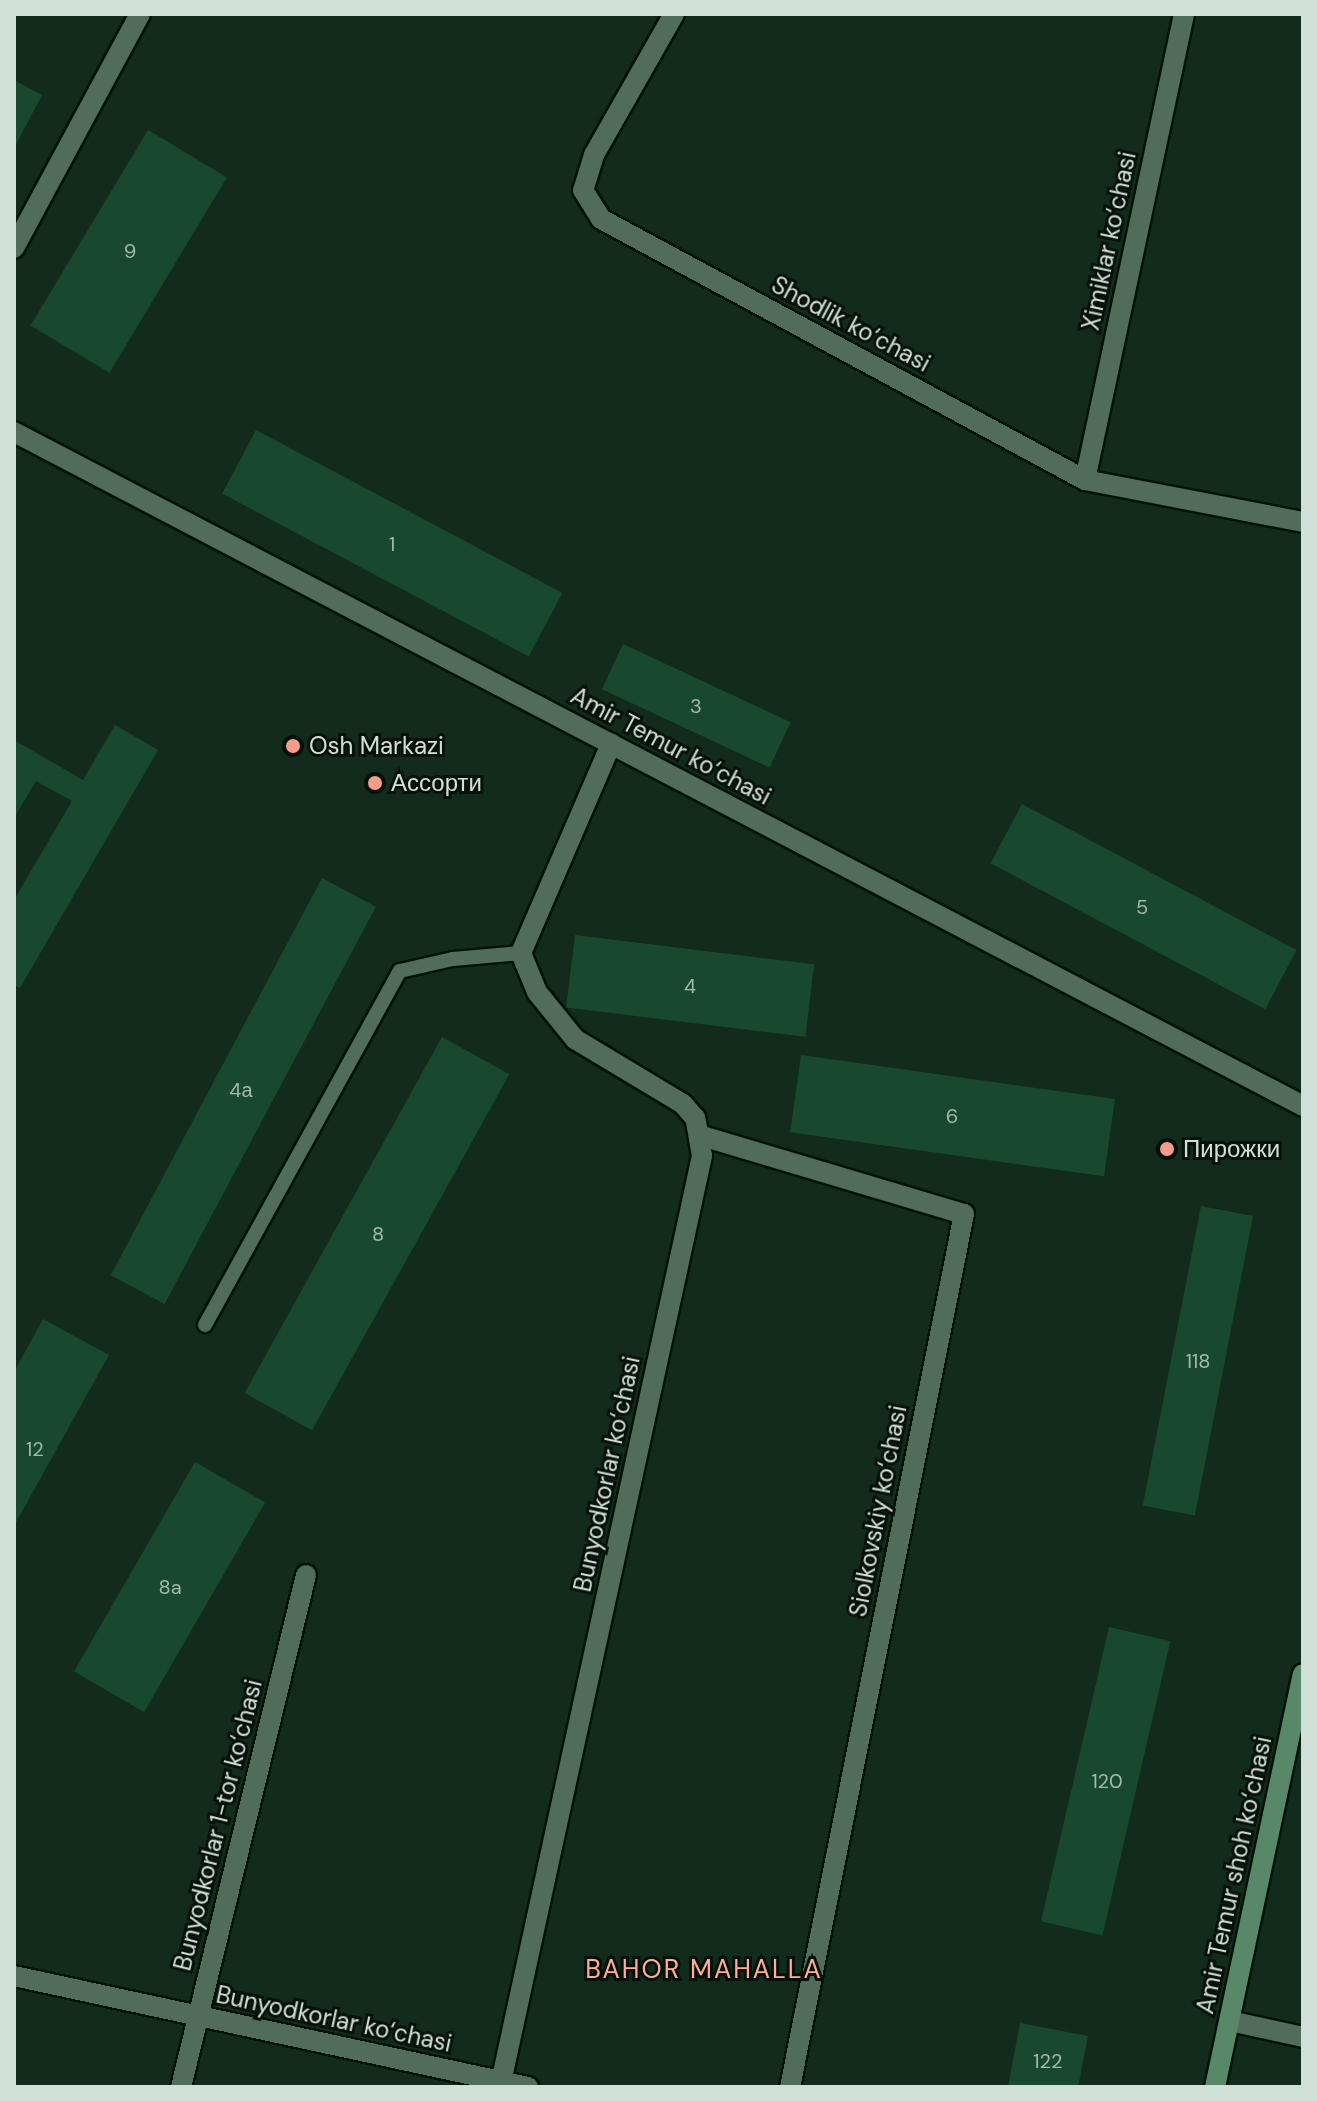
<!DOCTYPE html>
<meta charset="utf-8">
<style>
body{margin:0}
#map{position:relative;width:1317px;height:2101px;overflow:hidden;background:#122b1c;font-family:"DM Sans",sans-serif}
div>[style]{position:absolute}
.building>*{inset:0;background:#18492e;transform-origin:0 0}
.roads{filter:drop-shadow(2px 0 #001306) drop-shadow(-2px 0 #001306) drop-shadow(0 2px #001306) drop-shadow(0 -2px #001306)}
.service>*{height:14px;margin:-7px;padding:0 7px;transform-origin:7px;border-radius:7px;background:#516c5a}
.minor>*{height:20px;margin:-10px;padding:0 10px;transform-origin:10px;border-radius:10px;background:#516c5a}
.secondary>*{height:20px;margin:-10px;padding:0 10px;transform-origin:10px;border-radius:10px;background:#59876a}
.dots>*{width:22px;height:22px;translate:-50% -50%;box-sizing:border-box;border:4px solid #07110a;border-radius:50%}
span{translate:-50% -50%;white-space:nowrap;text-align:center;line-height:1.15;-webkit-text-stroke:6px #07110a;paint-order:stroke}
.number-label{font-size:20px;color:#a3baac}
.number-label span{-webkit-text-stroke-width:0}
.street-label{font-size:24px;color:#d1e0d6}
.poi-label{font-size:24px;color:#d1e0d6}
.left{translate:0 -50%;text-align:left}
.neighbourhood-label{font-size:26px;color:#fead9b;letter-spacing:2px}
.frame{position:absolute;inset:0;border:16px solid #d1e0d6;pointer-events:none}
</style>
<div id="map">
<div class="building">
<div style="clip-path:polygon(14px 80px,42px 95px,14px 148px)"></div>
<div style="left:148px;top:130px;width:92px;height:228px;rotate:31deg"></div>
<div style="left:256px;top:430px;width:347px;height:72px;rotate:28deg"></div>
<div style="left:623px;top:644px;width:185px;height:50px;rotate:25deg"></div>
<div style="clip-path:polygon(115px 725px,158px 750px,20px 988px,14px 985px,14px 900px,72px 801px,36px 781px,14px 818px,14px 740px,83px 780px)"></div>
<div style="left:1022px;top:804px;width:311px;height:67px;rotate:28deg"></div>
<div style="left:322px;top:878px;width:61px;height:450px;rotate:28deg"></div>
<div style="left:575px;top:935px;width:241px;height:73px;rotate:7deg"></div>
<div style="left:442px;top:1037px;width:77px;height:407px;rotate:29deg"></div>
<div style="left:801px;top:1055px;width:317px;height:78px;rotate:8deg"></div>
<div style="left:1201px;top:1206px;width:53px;height:305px;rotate:11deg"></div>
<div style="clip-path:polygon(43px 1319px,109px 1355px,14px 1526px,14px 1372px)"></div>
<div style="left:195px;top:1462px;width:81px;height:242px;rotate:30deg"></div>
<div style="left:1109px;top:1627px;width:63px;height:302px;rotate:13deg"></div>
<div style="clip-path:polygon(1020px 2023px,1088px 2036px,1078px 2087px,1008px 2087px)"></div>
</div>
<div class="roads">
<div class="service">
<div style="left:205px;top:1325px;width:404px;rotate:-61.2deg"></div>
<div style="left:400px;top:971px;width:54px;rotate:-12.8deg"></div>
<div style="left:453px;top:959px;width:68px;rotate:-5deg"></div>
</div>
<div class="minor">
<div style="left:674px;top:14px;width:162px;rotate:119.6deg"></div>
<div style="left:594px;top:155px;width:37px;rotate:107deg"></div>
<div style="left:583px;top:190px;width:34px;rotate:58deg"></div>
<div style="left:601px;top:219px;width:550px;rotate:28.34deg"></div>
<div style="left:1085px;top:480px;width:222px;rotate:10.9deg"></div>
<div style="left:14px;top:248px;width:266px;rotate:-61.7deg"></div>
<div style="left:14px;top:432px;width:1455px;rotate:27.6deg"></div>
<div style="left:1085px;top:480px;width:476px;rotate:-78deg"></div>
<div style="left:702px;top:1136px;width:273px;rotate:16.6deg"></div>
<div style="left:964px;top:1214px;width:890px;rotate:101.27deg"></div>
<div style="left:14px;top:1976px;width:526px;rotate:12.19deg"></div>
<div style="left:1230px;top:2021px;width:75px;rotate:12.4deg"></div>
<div style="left:181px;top:2087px;width:527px;rotate:-76.28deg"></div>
<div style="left:500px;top:2087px;width:953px;rotate:-77.76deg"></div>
<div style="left:702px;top:1156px;width:39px;rotate:-100deg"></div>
<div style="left:695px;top:1118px;width:18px;rotate:-131deg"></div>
<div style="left:683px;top:1104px;width:126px;rotate:-149deg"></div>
<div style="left:575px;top:1039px;width:60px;rotate:-129deg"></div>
<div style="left:537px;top:992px;width:42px;rotate:-112.3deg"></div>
<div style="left:521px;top:953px;width:228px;rotate:-66.7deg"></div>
</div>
<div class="secondary">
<div style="left:1215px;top:2087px;width:422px;rotate:-78deg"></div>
</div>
</div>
<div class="dots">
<div style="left:293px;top:746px;background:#f49d8b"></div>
<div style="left:375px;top:783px;background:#f49d8b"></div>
<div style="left:1167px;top:1149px;background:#f49d8b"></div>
</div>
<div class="number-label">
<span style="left:130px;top:251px">9</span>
<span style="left:392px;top:544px">1</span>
<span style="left:696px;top:706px">3</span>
<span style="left:1142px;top:907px">5</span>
<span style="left:690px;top:986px">4</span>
<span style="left:241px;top:1090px">4а</span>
<span style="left:952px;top:1116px">6</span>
<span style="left:378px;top:1234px">8</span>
<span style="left:1198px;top:1361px">118</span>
<span style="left:35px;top:1449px">12</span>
<span style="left:170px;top:1587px">8a</span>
<span style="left:1107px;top:1781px">120</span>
<span style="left:1048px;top:2061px">122</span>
</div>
<div class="street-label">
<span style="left:1109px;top:241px;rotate:-78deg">Ximiklar ko‘chasi</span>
<span style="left:851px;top:324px;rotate:28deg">Shodlik ko‘chasi</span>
<span style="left:671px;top:746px;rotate:28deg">Amir Temur ko‘chasi</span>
<span style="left:607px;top:1474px;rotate:-78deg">Bunyodkorlar ko‘chasi</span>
<span style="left:878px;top:1511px;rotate:-79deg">Siolkovskiy ko‘chasi</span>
<span style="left:218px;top:1825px;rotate:-76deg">Bunyodkorlar 1-tor ko‘chasi</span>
<span style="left:1234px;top:1875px;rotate:-78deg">Amir Temur shoh ko‘chasi</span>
<span style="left:334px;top:2019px;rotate:12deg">Bunyodkorlar ko‘chasi</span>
</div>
<div class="poi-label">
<span class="left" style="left:309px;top:746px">Osh Markazi</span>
<span class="left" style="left:391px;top:783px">Ассорти</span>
<span class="left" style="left:1183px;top:1149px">Пирожки</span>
</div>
<div class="neighbourhood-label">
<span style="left:704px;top:1970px">BAHOR MAHALLA</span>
</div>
<div class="frame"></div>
</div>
